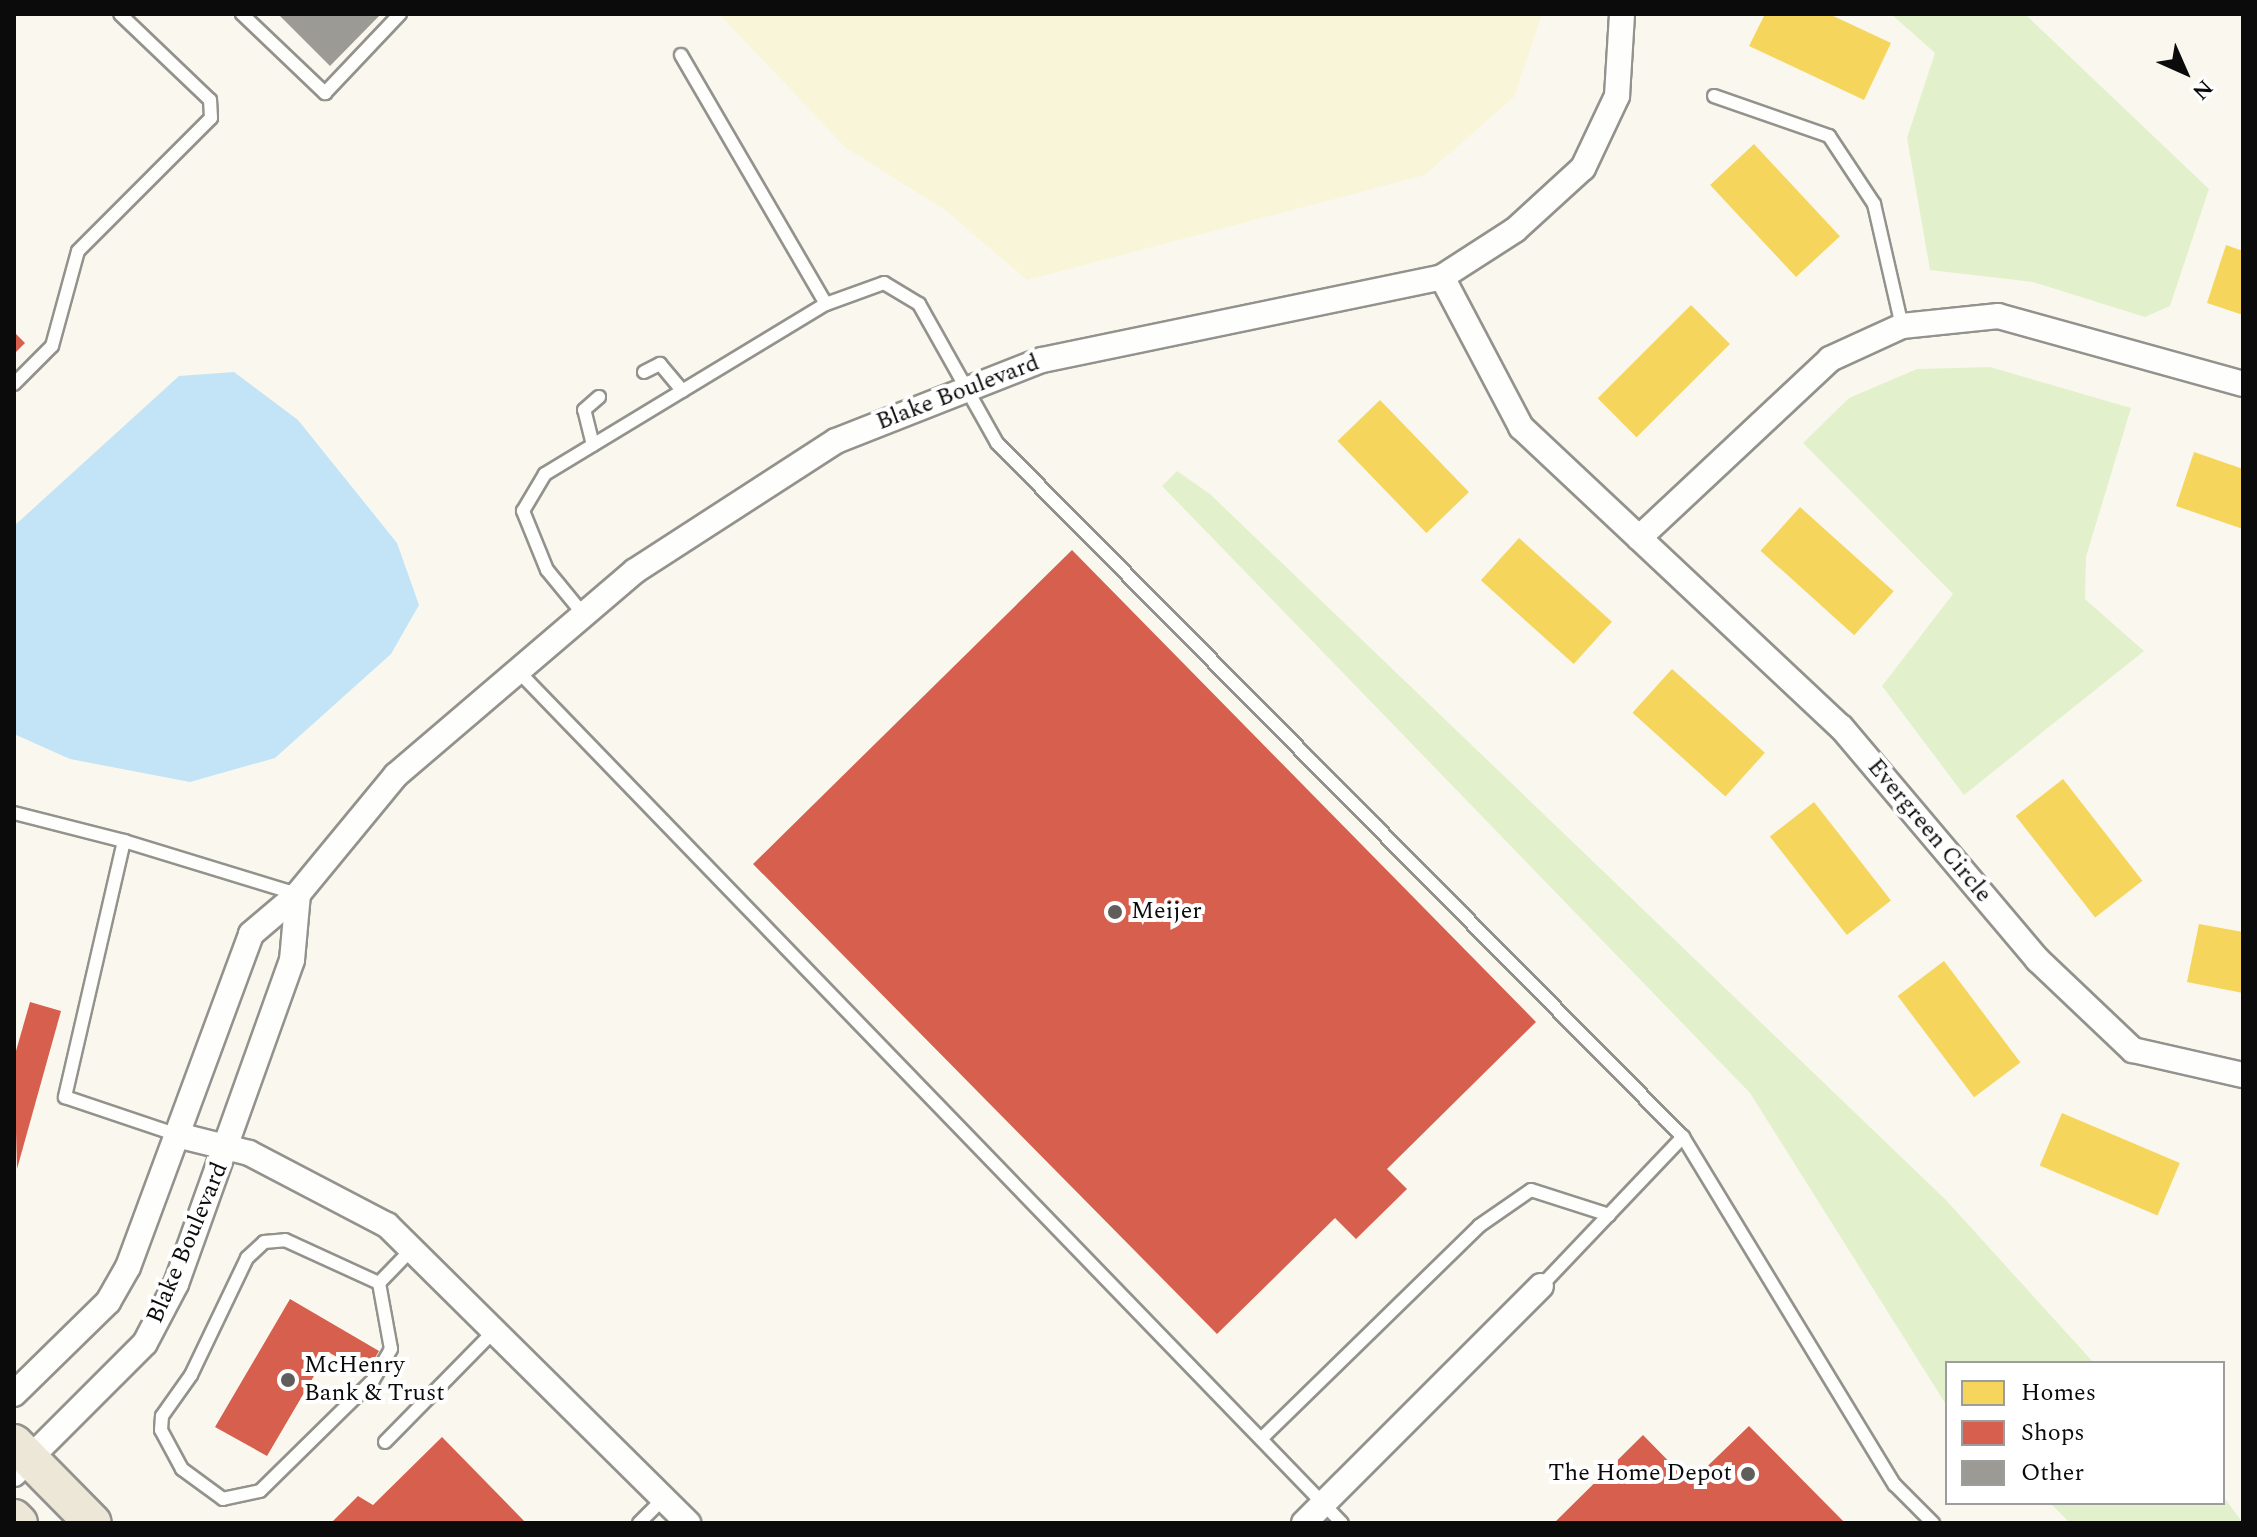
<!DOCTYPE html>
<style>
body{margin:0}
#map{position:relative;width:2257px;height:1537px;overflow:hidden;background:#faf8ee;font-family:Spectral,serif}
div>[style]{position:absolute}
.farmland>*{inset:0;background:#f8f5d9}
.green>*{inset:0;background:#e2f1cc}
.water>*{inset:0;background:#c2e4f6}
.homes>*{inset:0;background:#f6d55c;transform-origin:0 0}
.shops>*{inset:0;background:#d6604d}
.building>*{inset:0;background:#9c9a94}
.roads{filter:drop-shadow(2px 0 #93928d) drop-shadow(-2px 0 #93928d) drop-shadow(0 2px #93928d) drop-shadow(0 -2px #93928d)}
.service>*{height:12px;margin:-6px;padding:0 6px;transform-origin:6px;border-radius:6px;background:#fefefc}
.minor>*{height:24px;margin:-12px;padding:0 12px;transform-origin:12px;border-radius:12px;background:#fefefc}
.primary>*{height:36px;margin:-18px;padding:0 18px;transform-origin:18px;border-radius:18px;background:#ece7d6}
.dots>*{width:22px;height:22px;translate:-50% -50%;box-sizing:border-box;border:4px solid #fff;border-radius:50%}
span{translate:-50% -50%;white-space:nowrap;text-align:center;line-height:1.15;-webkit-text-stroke:8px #fff;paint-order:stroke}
.street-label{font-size:24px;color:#0b0b0b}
.poi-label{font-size:24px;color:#0b0b0b}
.left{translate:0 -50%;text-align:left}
.right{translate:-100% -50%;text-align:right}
.frame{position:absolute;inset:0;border:16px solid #0b0b0b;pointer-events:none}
.legend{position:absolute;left:1945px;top:1361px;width:280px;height:144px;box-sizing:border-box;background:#fff;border:2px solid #9d9d9d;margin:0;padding:10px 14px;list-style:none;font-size:24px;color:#0b0b0b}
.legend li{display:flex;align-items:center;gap:16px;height:40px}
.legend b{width:40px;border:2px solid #9d9d9d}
.north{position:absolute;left:2145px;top:32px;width:80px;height:80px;-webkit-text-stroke:6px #fff;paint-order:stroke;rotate:135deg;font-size:22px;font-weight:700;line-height:32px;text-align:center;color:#0b0b0b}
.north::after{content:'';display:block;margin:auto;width:28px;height:36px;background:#0b0b0b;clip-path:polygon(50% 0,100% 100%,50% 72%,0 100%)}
</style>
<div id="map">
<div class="farmland">
<div style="clip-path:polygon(719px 14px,1542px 14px,1514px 97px,1425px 175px,1027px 280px,945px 210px,846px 148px)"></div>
</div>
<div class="green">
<div style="clip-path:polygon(1891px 14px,2025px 14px,2209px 189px,2170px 306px,2145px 317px,2033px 282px,1930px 270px,1907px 138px,1935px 53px)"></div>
<div style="clip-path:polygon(1990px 367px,2131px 408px,2086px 557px,2085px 599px,2144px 651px,1964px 795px,1882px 686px,1953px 594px,1803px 443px,1849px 398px,1917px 369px)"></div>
<div style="clip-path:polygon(1177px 471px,1210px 494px,1946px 1200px,2094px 1363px,1947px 1363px,1945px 1403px,1750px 1093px,1162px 486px)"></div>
<div style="clip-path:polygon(2223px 1496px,2243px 1523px,2070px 1523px,2050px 1503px,2223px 1503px)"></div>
</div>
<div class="water">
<div style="clip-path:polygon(234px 372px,298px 420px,397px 543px,419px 605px,391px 654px,275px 758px,190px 782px,70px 759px,14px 734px,14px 526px,179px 376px)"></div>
</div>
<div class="homes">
<div style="clip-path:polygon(1765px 14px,1829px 14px,1891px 43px,1864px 100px,1749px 46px)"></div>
<div style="left:1754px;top:144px;width:126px;height:60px;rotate:47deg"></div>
<div style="clip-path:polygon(2226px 245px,2243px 251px,2243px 315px,2207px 303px)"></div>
<div style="left:1691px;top:305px;width:55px;height:132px;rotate:45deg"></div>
<div style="left:1380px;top:400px;width:128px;height:59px;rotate:46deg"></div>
<div style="clip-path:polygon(2194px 452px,2243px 469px,2243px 529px,2176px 506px)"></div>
<div style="left:1800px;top:507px;width:126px;height:59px;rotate:42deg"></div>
<div style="left:1519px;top:538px;width:125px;height:57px;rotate:42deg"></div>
<div style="left:1672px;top:669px;width:125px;height:59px;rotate:42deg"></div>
<div style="left:2063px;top:779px;width:129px;height:60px;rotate:52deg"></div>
<div style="left:1814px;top:802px;width:125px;height:56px;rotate:52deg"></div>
<div style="clip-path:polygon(2199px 924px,2243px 932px,2243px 993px,2187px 982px)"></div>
<div style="left:1944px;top:961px;width:127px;height:58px;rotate:53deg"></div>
<div style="left:2062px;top:1113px;width:128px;height:57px;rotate:23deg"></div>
</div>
<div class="shops">
<div style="clip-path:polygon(14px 332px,25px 343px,14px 354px)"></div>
<div style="clip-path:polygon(1072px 550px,1536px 1022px,1387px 1169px,1407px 1189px,1356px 1239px,1335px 1218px,1217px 1334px,753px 864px)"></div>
<div style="clip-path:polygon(30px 1002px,61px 1011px,17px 1169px,14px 1058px)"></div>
<div style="clip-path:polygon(290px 1299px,379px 1351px,366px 1373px,328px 1352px,267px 1456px,215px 1427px)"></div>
<div style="clip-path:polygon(1749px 1426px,1845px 1523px,1554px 1523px,1643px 1435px,1690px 1483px)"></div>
<div style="clip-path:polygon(442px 1437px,526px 1523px,331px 1523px,358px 1496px,373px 1505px)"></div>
</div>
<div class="building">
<div style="clip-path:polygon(278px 14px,381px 14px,330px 66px)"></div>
</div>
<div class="roads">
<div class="service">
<div style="left:242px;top:14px;width:115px;rotate:43.6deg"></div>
<div style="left:325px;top:93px;width:109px;rotate:-46.5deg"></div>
<div style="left:681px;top:55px;width:288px;rotate:59.8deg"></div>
<div style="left:1714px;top:96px;width:122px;rotate:19.2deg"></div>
<div style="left:1829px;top:136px;width:82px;rotate:56.5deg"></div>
<div style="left:1874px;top:204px;width:125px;rotate:77.1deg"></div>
<div style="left:644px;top:372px;width:18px;rotate:-27deg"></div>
<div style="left:660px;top:364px;width:35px;rotate:50deg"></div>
<div style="left:14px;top:384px;width:54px;rotate:-45deg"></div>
<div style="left:52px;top:346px;width:98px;rotate:-74.7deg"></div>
<div style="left:78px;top:251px;width:188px;rotate:-45deg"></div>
<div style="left:211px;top:118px;width:18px;rotate:-93deg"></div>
<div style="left:210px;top:100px;width:124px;rotate:-136.3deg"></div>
<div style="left:593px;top:445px;width:36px;rotate:-104deg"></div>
<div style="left:584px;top:410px;width:20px;rotate:-41deg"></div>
<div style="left:584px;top:615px;width:58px;rotate:-129.4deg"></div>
<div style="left:547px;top:570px;width:64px;rotate:-112.1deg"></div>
<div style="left:523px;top:511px;width:43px;rotate:-59.3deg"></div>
<div style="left:545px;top:474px;width:328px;rotate:-31.2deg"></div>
<div style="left:826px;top:304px;width:62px;rotate:-19.9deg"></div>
<div style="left:884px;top:283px;width:41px;rotate:31deg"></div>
<div style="left:919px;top:304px;width:159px;rotate:60.7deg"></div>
<div style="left:997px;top:443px;width:976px;rotate:45.33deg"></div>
<div style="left:1683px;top:1137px;width:407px;rotate:58.7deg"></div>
<div style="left:1895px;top:1485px;width:54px;rotate:45deg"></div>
<div style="left:518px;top:671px;width:1185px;rotate:45.96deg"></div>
<div style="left:14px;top:813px;width:114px;rotate:14.3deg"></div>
<div style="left:124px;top:841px;width:263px;rotate:103deg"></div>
<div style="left:65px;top:1097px;width:119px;rotate:18.6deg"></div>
<div style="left:124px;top:841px;width:181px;rotate:17deg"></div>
<div style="left:285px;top:1240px;width:103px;rotate:24.6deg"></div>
<div style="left:379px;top:1283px;width:67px;rotate:79.7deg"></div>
<div style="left:391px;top:1349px;width:36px;rotate:120deg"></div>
<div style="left:373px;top:1380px;width:158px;rotate:135.5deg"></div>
<div style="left:260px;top:1491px;width:38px;rotate:168deg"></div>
<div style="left:223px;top:1499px;width:51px;rotate:-143.8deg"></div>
<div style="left:182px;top:1469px;width:44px;rotate:-118.3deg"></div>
<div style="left:161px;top:1430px;width:14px;rotate:-86deg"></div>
<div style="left:162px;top:1416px;width:50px;rotate:-54.7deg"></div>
<div style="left:191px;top:1375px;width:130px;rotate:-64.4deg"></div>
<div style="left:247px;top:1258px;width:23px;rotate:-43deg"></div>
<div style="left:264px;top:1242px;width:21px;rotate:-5deg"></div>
<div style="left:379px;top:1283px;width:46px;rotate:-45.9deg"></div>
<div style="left:1541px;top:1286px;width:206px;rotate:-46.4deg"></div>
<div style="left:1261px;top:1439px;width:305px;rotate:-44.3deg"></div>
<div style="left:1479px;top:1226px;width:63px;rotate:-34.7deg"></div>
<div style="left:1531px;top:1190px;width:82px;rotate:17.8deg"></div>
<div style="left:385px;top:1442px;width:156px;rotate:-45.5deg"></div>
<div style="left:639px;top:1523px;width:34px;rotate:-45deg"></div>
</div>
<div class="minor">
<div style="left:1442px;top:277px;width:170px;rotate:62.2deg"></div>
<div style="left:1521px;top:427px;width:439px;rotate:43.2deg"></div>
<div style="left:1841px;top:727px;width:305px;rotate:49.8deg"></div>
<div style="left:2038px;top:960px;width:131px;rotate:43.5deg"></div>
<div style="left:2133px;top:1050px;width:113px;rotate:12.8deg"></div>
<div style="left:1639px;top:538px;width:262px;rotate:-43.1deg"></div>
<div style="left:1830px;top:359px;width:79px;rotate:-24.6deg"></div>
<div style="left:1902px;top:326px;width:97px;rotate:-5.9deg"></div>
<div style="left:1998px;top:316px;width:254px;rotate:15.5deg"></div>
<div style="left:181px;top:1136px;width:70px;rotate:14deg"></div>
<div style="left:249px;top:1153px;width:156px;rotate:27.6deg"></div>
<div style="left:387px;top:1225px;width:424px;rotate:44.7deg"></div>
<div style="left:14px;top:1394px;width:132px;rotate:-44.4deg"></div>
<div style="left:108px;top:1302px;width:40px;rotate:-60.3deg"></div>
<div style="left:128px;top:1267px;width:355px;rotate:-69.7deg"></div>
<div style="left:251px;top:934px;width:62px;rotate:-40.4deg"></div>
<div style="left:298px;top:894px;width:154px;rotate:-50.5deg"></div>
<div style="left:396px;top:775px;width:314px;rotate:-40.5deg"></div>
<div style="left:635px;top:571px;width:239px;rotate:-32.9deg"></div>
<div style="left:836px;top:441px;width:221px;rotate:-21.5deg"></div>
<div style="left:1042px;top:360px;width:409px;rotate:-11.7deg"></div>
<div style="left:1442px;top:277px;width:87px;rotate:-32.8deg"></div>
<div style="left:1515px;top:230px;width:92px;rotate:-42.4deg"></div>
<div style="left:1583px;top:168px;width:80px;rotate:-64.7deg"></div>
<div style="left:1617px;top:96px;width:82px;rotate:-86.5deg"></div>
<div style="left:14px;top:1474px;width:185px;rotate:-45deg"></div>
<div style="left:145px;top:1343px;width:67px;rotate:-62.3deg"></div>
<div style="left:176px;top:1284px;width:344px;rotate:-70.3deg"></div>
<div style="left:292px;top:960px;width:66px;rotate:-84.8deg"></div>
<div style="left:1304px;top:1523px;width:335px;rotate:-45deg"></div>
</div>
<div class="primary">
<div style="left:14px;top:1443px;width:112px;rotate:45.4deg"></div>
<div style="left:14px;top:1518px;width:7px;rotate:45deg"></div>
</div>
</div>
<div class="dots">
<div style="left:1115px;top:912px;background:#5f5e5a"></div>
<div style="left:288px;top:1380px;background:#5f5e5a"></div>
<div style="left:1748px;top:1474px;background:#5f5e5a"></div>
</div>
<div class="street-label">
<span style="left:958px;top:393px;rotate:-21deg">Blake Boulevard</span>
<span style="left:1929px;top:831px;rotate:50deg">Evergreen Circle</span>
<span style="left:188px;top:1243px;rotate:-67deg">Blake Boulevard</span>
</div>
<div class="poi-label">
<span class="left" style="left:1131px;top:912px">Meijer</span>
<span class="left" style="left:304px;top:1380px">McHenry<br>Bank &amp; Trust</span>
<span class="right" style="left:1732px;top:1474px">The Home Depot</span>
</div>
<div class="frame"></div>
<ul class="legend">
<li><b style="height:22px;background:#f6d55c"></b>Homes</li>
<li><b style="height:22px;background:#d6604d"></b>Shops</li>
<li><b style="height:22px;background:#9c9a94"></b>Other</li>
</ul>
<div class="north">N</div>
</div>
